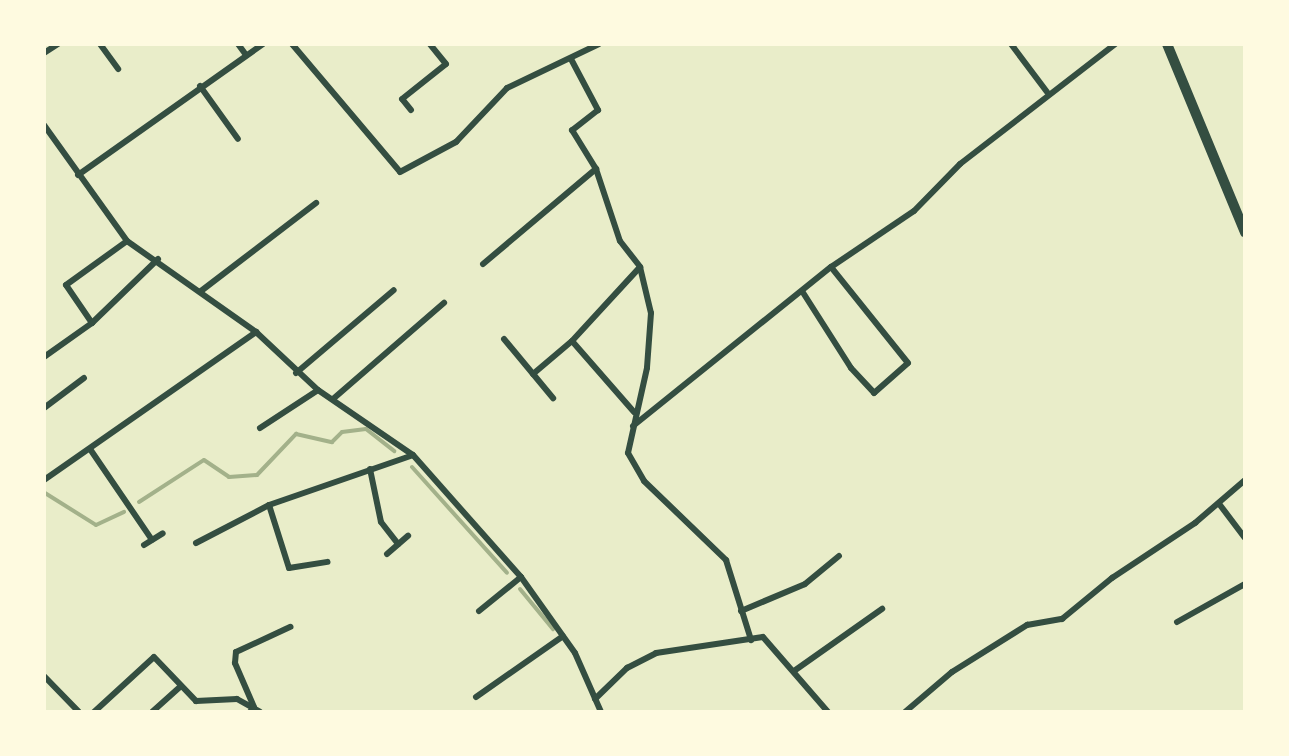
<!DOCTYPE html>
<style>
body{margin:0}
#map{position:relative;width:1289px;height:756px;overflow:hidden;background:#e9edc9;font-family:Arial,sans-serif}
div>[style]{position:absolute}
.stream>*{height:4px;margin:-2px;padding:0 2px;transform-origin:2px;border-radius:2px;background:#a3b18a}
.minor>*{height:6px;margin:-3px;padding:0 3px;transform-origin:3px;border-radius:3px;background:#344e41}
.primary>*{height:10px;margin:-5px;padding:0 5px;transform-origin:5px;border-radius:5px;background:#344e41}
span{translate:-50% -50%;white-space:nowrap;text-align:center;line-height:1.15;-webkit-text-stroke:6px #fefae0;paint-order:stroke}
.frame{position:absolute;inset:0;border:46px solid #fefae0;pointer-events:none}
</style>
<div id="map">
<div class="stream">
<div style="left:412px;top:467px;width:142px;rotate:48.1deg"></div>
<div style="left:45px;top:493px;width:60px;rotate:32.1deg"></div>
<div style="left:96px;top:525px;width:31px;rotate:-25deg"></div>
<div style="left:139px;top:502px;width:77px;rotate:-32.9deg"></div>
<div style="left:204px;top:460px;width:30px;rotate:34deg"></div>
<div style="left:229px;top:477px;width:28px;rotate:-4deg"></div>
<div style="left:257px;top:475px;width:57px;rotate:-46.4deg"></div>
<div style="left:296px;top:434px;width:37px;rotate:13deg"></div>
<div style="left:332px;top:442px;width:14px;rotate:-45deg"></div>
<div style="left:342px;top:432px;width:24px;rotate:-7deg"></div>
<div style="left:366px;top:429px;width:36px;rotate:38deg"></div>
<div style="left:520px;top:589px;width:52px;rotate:50.5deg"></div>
</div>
<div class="minor">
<div style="left:100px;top:44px;width:31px;rotate:54deg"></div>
<div style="left:238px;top:44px;width:14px;rotate:54deg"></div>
<div style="left:292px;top:44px;width:167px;rotate:49.8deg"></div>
<div style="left:400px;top:172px;width:64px;rotate:-28.2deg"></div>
<div style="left:456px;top:142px;width:74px;rotate:-46.6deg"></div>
<div style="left:507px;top:88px;width:102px;rotate:-25.6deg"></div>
<div style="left:1011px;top:44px;width:60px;rotate:53.1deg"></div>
<div style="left:44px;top:53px;width:17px;rotate:-33deg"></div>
<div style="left:571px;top:59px;width:58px;rotate:62.1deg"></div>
<div style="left:598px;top:110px;width:33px;rotate:142deg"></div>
<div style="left:572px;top:130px;width:46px;rotate:58.4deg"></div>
<div style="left:596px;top:169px;width:76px;rotate:71.6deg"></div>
<div style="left:620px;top:241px;width:33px;rotate:52deg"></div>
<div style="left:640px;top:267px;width:47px;rotate:76.6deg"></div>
<div style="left:651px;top:313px;width:55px;rotate:94.2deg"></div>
<div style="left:647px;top:368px;width:87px;rotate:102.6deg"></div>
<div style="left:628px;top:453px;width:32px;rotate:60deg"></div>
<div style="left:644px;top:481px;width:114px;rotate:43.9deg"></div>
<div style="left:726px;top:560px;width:84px;rotate:72.6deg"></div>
<div style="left:200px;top:86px;width:65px;rotate:54.4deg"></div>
<div style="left:411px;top:110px;width:14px;rotate:-129deg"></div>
<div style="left:402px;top:99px;width:56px;rotate:-38.5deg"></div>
<div style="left:446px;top:64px;width:26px;rotate:-129deg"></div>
<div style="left:44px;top:125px;width:143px;rotate:54.4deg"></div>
<div style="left:127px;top:241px;width:158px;rotate:35.2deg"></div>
<div style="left:256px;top:332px;width:85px;rotate:43.1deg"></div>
<div style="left:318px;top:390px;width:115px;rotate:34.4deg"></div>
<div style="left:413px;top:455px;width:163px;rotate:48.5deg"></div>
<div style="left:521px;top:577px;width:93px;rotate:54.6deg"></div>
<div style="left:575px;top:653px;width:64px;rotate:66.2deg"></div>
<div style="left:78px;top:175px;width:227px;rotate:-35.3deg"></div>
<div style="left:483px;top:264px;width:148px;rotate:-40.1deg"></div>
<div style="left:201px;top:291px;width:145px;rotate:-37.4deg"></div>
<div style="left:802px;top:291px;width:91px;rotate:57.5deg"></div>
<div style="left:851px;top:368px;width:34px;rotate:47deg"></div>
<div style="left:874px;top:393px;width:45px;rotate:-41.4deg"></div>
<div style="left:908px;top:363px;width:123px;rotate:-128.7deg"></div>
<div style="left:92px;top:323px;width:46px;rotate:-124.4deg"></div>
<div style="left:66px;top:285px;width:75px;rotate:-35.8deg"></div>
<div style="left:504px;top:339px;width:77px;rotate:50.3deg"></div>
<div style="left:44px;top:357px;width:59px;rotate:-35.3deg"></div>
<div style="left:92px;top:323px;width:92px;rotate:-44.1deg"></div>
<div style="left:296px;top:373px;width:128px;rotate:-40.3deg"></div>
<div style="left:533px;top:374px;width:51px;rotate:-40.2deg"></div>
<div style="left:333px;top:399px;width:147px;rotate:-40.9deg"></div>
<div style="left:44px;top:408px;width:50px;rotate:-36.9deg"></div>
<div style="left:634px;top:412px;width:94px;rotate:-131.1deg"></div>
<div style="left:572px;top:341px;width:100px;rotate:-47.4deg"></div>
<div style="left:633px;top:426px;width:254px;rotate:-38.8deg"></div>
<div style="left:831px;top:267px;width:100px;rotate:-34deg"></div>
<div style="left:914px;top:211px;width:66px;rotate:-45.6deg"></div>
<div style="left:960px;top:164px;width:196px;rotate:-37.7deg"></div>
<div style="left:260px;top:428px;width:69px;rotate:-33.2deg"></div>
<div style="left:90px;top:449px;width:110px;rotate:55.7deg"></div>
<div style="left:370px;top:469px;width:54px;rotate:78.3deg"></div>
<div style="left:381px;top:522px;width:28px;rotate:52deg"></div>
<div style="left:44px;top:480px;width:259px;rotate:-34.9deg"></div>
<div style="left:269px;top:505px;width:66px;rotate:72.4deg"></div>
<div style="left:289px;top:568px;width:39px;rotate:-9deg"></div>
<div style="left:1220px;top:505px;width:41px;rotate:52.9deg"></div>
<div style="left:196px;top:543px;width:82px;rotate:-27.5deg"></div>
<div style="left:269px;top:505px;width:152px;rotate:-19.1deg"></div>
<div style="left:144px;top:545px;width:22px;rotate:-32deg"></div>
<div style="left:387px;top:554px;width:28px;rotate:-41deg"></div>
<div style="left:479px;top:611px;width:54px;rotate:-39deg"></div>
<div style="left:741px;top:611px;width:69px;rotate:-22.9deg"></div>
<div style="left:805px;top:584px;width:44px;rotate:-39.5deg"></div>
<div style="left:1177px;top:622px;width:78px;rotate:-29.2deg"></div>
<div style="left:794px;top:671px;width:108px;rotate:-35.2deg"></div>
<div style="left:44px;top:676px;width:50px;rotate:45.8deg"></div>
<div style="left:476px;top:697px;width:106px;rotate:-35deg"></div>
<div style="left:595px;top:699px;width:45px;rotate:-44.1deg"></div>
<div style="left:627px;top:668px;width:33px;rotate:-27deg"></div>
<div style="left:656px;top:653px;width:108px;rotate:-8.5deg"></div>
<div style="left:763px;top:637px;width:99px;rotate:49.1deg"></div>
<div style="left:94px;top:712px;width:81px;rotate:-42.5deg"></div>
<div style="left:154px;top:657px;width:61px;rotate:46.3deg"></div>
<div style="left:196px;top:701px;width:41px;rotate:-2.8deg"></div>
<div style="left:237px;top:699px;width:26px;rotate:29deg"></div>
<div style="left:152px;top:712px;width:39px;rotate:-42deg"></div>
<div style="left:250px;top:712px;width:6px;rotate:-51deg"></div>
<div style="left:254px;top:707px;width:48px;rotate:-113.4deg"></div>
<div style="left:235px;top:663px;width:11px;rotate:-85deg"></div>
<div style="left:236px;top:652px;width:60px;rotate:-24.8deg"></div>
<div style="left:905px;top:712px;width:62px;rotate:-40.4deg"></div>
<div style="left:952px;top:672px;width:89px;rotate:-32.1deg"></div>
<div style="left:1027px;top:625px;width:36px;rotate:-10deg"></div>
<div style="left:1062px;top:619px;width:65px;rotate:-39.4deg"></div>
<div style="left:1112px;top:578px;width:100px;rotate:-33.5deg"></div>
<div style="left:1195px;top:523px;width:66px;rotate:-40.7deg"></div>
</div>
<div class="primary">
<div style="left:1167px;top:44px;width:204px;rotate:67.5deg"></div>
</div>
<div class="frame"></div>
</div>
